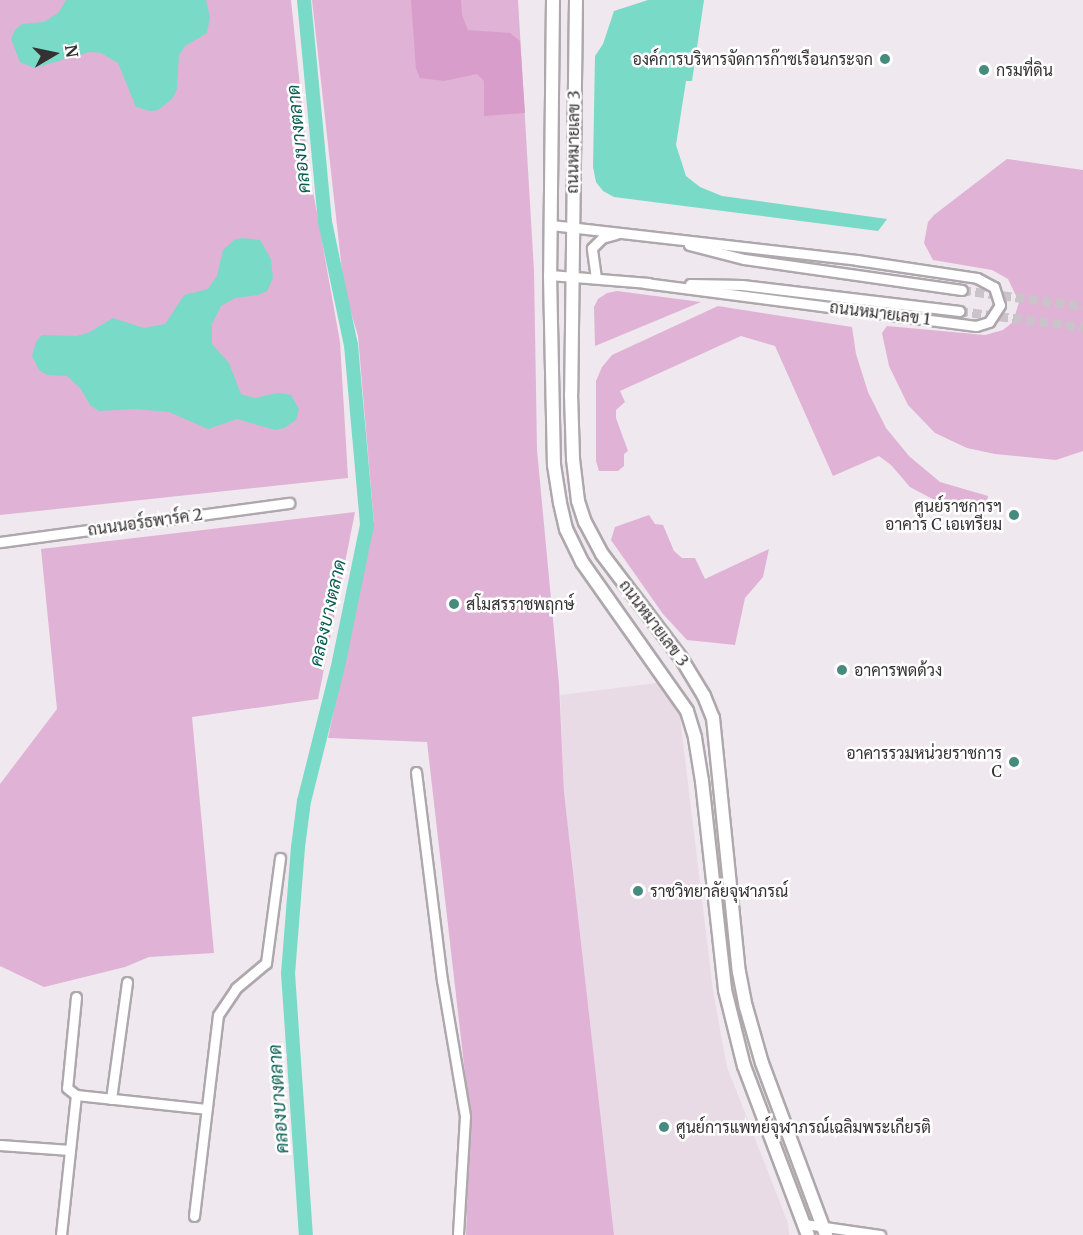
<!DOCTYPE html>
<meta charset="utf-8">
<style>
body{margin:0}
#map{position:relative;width:1083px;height:1235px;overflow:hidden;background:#efe8ee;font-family:Merriweather,Sarabun,serif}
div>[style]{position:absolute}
.built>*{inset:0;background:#e9dbe5}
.green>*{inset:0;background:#e0b2d5}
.forest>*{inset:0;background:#d99dcc}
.water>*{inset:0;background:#7adac8}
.canal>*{height:14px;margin:-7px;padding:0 7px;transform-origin:7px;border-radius:7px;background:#7adac8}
.minor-tunnel>*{height:9px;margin-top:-4.5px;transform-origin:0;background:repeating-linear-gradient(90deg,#cac3c9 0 9px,transparent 0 13.5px)}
.roads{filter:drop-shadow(2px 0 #aea8ad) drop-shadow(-2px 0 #aea8ad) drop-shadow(0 2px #aea8ad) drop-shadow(0 -2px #aea8ad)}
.minor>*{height:9px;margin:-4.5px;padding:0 4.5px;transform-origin:4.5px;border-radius:4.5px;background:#fff}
.tertiary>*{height:12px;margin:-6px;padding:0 6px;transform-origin:6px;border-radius:6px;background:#fff}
.dots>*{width:16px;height:16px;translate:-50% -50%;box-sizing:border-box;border:3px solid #fff;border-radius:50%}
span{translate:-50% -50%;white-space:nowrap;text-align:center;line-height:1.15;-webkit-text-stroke:5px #fff;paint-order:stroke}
.poi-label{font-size:16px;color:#343133}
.right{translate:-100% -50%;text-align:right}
.left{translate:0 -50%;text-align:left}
.street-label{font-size:16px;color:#343133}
.water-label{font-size:18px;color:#065b50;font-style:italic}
.north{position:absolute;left:24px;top:24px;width:60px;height:60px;-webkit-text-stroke:4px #fff;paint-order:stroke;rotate:81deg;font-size:16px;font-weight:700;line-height:24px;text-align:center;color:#343133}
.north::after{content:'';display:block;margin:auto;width:21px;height:27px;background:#343133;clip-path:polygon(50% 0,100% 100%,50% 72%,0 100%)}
</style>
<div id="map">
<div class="built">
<div style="clip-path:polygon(657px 683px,680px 717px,713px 991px,727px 1067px,788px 1223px,789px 1235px,614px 1235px,564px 792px,560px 695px)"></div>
</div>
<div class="green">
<div style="clip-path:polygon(0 0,291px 0,308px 163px,340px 342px,348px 478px,0 515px)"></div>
<div style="clip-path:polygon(312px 0,518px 0,534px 271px,537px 450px,559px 684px,564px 792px,614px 1235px,466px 1235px,470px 1117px,427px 742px,328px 738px,374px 524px,358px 336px,344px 289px)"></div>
<div style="clip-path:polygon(1007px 159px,1083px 170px,1083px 451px,1056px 460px,995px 454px,967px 448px,935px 433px,908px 405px,889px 366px,882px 333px,887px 326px,985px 335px,1003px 330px,1013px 322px,1019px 302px,1008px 279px,992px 270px,933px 260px,924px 243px,928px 222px,934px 215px)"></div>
<div style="clip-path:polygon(617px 291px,701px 302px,595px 346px,594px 307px,598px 299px,607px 293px)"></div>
<div style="clip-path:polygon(718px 306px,852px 327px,856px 354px,868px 392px,886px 428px,909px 456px,940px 482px,988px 496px,984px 519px,940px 503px,910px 487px,891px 465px,879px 456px,833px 476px,775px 346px,741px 336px,620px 391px,625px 402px,616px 410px,616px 418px,628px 451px,624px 454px,624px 466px,618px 471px,599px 471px,596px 461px,596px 381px,602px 367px,612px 355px)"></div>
<div style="clip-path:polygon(355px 512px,318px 699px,192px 717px,214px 953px,149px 957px,125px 967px,44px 987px,0 966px,0 784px,57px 709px,41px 549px)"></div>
<div style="clip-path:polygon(649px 515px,655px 524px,663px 525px,674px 551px,682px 558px,695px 558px,705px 579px,769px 549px,763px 577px,745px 598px,735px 645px,687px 640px,663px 614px,611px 540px,615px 527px)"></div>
</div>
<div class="forest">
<div style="clip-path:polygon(411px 0,461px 0,462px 15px,468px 30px,510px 33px,520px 41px,525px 113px,484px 116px,484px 81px,477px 74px,444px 81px,420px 78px,416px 69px)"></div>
</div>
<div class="water">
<div style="clip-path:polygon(66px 0,206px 0,210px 17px,207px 33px,185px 46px,179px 55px,177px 89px,172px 99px,158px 110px,150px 111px,136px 107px,118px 63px,101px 53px,90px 52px,34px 68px,20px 62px,11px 39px,15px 30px,22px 24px,44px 22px,58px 13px)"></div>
<div style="clip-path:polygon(648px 0,704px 0,692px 81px,686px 81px,676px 145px,686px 176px,700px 187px,722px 196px,887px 219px,878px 231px,614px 197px,603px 191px,596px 182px,593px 167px,595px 56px,603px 44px,614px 11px)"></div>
<div style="clip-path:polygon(242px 238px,260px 240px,271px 259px,273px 278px,267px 291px,258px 295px,235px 298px,221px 306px,212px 324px,212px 344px,229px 363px,241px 394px,254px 398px,278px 393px,291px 395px,299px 409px,296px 420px,284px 428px,275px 430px,237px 419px,208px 429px,169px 412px,134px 409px,99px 411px,91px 406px,80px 388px,67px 376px,47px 375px,39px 370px,32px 356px,36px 342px,42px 335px,76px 336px,88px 333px,113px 318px,144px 328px,165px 324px,184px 295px,208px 289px,217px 276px,223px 250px,234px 240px)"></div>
</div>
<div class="canal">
<div style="left:304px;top:0;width:223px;rotate:84.6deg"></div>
<div style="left:325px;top:222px;width:126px;rotate:78.1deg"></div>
<div style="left:351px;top:345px;width:181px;rotate:84.9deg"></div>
<div style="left:367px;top:525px;width:140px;rotate:101.6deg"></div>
<div style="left:339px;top:662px;width:143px;rotate:104.1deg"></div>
<div style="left:304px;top:801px;width:46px;rotate:97.4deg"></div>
<div style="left:298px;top:847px;width:126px;rotate:94.5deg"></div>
<div style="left:288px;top:973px;width:263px;rotate:86.1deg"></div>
</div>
<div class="minor-tunnel">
<div style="left:962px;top:290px;width:122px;rotate:7.5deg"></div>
<div style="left:959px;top:311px;width:125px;rotate:7.4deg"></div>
</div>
<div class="roads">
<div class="minor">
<div style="left:551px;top:225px;width:308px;rotate:6.5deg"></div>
<div style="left:857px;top:260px;width:121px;rotate:8.5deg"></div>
<div style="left:977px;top:278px;width:19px;rotate:28deg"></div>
<div style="left:994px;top:287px;width:19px;rotate:72deg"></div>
<div style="left:1000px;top:305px;width:20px;rotate:123deg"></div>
<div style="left:989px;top:322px;width:14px;rotate:163deg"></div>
<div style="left:976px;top:326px;width:334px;rotate:-172.6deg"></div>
<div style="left:689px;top:245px;width:57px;rotate:14.3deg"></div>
<div style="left:744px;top:259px;width:220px;rotate:8.1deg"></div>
<div style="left:550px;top:275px;width:99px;rotate:4.6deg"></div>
<div style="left:596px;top:278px;width:30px;rotate:-98deg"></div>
<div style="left:592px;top:248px;width:14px;rotate:-45deg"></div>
<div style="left:602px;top:238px;width:15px;rotate:-16deg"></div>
<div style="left:690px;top:284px;width:52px;rotate:1.1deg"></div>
<div style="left:742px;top:285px;width:219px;rotate:6.8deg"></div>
<div style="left:0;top:542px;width:292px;rotate:-7.7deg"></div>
<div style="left:416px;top:772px;width:210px;rotate:82.9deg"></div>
<div style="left:442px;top:980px;width:138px;rotate:80.4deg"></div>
<div style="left:465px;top:1116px;width:119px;rotate:93.4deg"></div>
<div style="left:76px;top:997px;width:91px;rotate:95.6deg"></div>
<div style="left:67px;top:1088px;width:11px;rotate:38deg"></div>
<div style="left:111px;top:1099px;width:118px;rotate:-82.2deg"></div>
<div style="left:0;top:1145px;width:70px;rotate:4.1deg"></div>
<div style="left:194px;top:1216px;width:202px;rotate:-83.2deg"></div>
<div style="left:218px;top:1015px;width:32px;rotate:-56deg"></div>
<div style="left:236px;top:988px;width:39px;rotate:-40deg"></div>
<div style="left:266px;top:963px;width:106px;rotate:-82.4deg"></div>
<div style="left:805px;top:1224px;width:76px;rotate:8.3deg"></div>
<div style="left:61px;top:1235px;width:141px;rotate:-83.9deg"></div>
<div style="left:76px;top:1095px;width:131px;rotate:6.1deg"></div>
</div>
<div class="tertiary">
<div style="left:553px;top:0;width:275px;rotate:90.6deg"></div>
<div style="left:550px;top:275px;width:190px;rotate:88.8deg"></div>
<div style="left:554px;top:465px;width:38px;rotate:81deg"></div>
<div style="left:560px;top:503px;width:27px;rotate:77deg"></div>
<div style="left:566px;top:529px;width:37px;rotate:64deg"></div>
<div style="left:582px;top:562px;width:182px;rotate:54.8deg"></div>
<div style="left:687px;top:711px;width:28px;rotate:73deg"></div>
<div style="left:695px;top:738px;width:44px;rotate:80.8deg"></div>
<div style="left:702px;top:781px;width:210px;rotate:83.7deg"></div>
<div style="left:725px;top:990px;width:78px;rotate:76deg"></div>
<div style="left:744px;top:1066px;width:181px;rotate:69.3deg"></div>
<div style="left:576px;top:0;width:394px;rotate:90.7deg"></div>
<div style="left:571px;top:394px;width:65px;rotate:88.2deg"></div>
<div style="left:573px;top:459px;width:42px;rotate:83.2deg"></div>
<div style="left:578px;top:501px;width:22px;rotate:72deg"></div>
<div style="left:585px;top:522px;width:36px;rotate:62deg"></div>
<div style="left:602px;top:554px;width:131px;rotate:52.8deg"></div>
<div style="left:681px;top:658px;width:44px;rotate:58.8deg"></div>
<div style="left:704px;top:696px;width:24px;rotate:68deg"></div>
<div style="left:713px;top:718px;width:255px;rotate:84.2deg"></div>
<div style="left:739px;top:972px;width:36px;rotate:79deg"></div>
<div style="left:746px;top:1007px;width:58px;rotate:74.1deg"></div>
<div style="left:762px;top:1063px;width:184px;rotate:69.6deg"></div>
</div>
</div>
<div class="dots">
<div style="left:885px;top:59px;background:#478a7e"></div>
<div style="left:984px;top:70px;background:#478a7e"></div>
<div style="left:1014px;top:515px;background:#478a7e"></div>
<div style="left:454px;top:604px;background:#478a7e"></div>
<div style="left:842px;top:670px;background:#478a7e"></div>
<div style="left:1014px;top:762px;background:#478a7e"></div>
<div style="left:638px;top:891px;background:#478a7e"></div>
<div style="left:664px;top:1127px;background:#478a7e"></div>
</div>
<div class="poi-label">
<span class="right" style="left:873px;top:59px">องค์การบริหารจัดการก๊าซเรือนกระจก</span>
<span class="left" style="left:996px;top:70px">กรมที่ดิน</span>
<span class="right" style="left:1002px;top:515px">ศูนย์ราชการฯ<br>อาคาร C เอเทรียม</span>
<span class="left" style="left:466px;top:604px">สโมสรราชพฤกษ์</span>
<span class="left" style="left:854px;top:670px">อาคารพดด้วง</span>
<span class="right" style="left:1002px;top:762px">อาคารรวมหน่วยราชการ<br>C</span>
<span class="left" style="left:650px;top:891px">ราชวิทยาลัยจุฬาภรณ์</span>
<span class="left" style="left:676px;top:1127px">ศูนย์การแพทย์จุฬาภรณ์เฉลิมพระเกียรติ</span>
</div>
<div class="street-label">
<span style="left:573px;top:142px;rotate:-89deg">ถนนหมายเลข 3</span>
<span style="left:880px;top:313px;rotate:7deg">ถนนหมายเลข 1</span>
<span style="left:145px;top:522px;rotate:-8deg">ถนนนอร์ธพาร์ค 2</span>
<span style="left:654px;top:623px;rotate:53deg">ถนนหมายเลข 3</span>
</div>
<div class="water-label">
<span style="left:299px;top:139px;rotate:-96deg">คลองบางตลาด</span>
<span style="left:328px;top:613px;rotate:-77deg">คลองบางตลาด</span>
<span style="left:279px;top:1099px;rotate:-94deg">คลองบางตลาด</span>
</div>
<div class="north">N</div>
</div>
